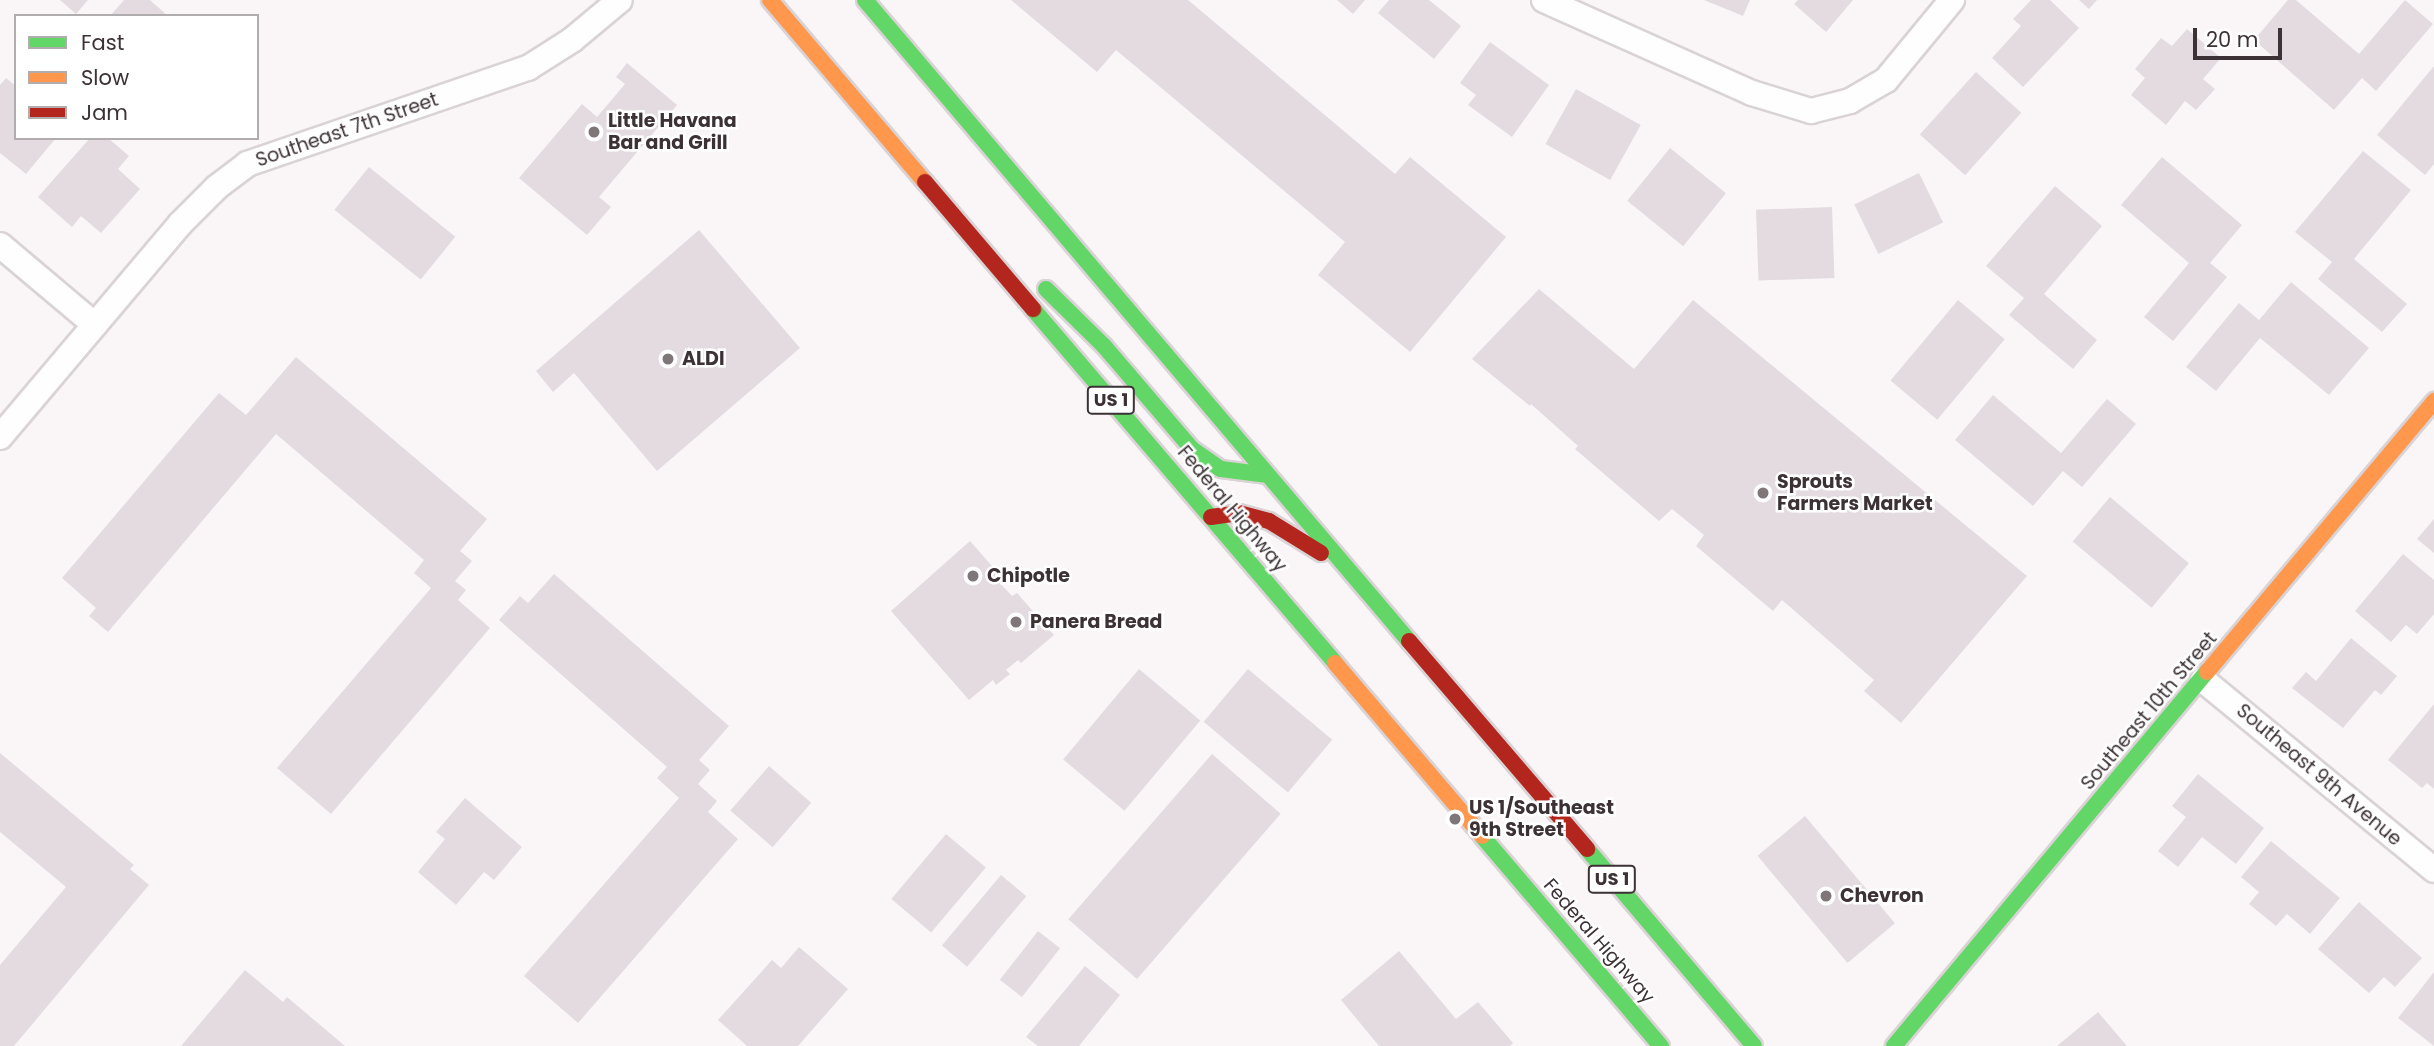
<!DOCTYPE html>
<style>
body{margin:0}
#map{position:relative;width:2434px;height:1046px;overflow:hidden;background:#faf6f8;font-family:Poppins,sans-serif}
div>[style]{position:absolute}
.building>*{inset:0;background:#e3dbe0;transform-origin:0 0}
.roads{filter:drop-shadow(2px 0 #dad3d5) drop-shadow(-2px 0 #dad3d5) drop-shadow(0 2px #dad3d5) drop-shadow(0 -2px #dad3d5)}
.street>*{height:24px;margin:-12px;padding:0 12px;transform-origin:12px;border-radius:12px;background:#fefefe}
.fast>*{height:16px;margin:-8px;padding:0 8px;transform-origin:8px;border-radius:8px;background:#63d668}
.slow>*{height:16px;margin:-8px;padding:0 8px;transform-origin:8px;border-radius:8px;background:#ff974d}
.jam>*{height:16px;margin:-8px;padding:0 8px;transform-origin:8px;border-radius:8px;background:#b3261e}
.dots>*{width:19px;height:19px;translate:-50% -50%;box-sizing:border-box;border:4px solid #fff;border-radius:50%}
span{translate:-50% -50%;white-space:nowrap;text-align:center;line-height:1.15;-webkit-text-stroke:5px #fff;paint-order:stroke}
.shield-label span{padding:2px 5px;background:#fff;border:2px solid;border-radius:5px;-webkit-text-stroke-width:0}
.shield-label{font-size:18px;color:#3c3134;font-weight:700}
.poi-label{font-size:19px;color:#3c3134;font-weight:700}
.left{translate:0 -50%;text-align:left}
.street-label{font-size:19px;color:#3c3134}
.legend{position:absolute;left:14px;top:14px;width:245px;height:126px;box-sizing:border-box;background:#fff;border:2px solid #b1adae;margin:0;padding:9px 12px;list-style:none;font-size:21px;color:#3c3134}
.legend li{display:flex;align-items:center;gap:14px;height:35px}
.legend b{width:35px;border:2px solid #b1adae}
.scale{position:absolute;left:2193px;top:28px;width:89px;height:32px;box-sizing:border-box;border:4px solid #3c3134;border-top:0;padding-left:9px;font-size:21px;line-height:24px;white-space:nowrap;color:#3c3134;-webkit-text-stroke:5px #fff;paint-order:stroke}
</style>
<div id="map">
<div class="building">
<div style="clip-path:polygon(60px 0,88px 0,76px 14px)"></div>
<div style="clip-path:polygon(124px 0,150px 0,168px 16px,110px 16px)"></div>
<div style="clip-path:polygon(1011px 0,1188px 0,1395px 174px,1410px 157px,1506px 237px,1410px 352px,1318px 275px,1345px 242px,1116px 50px,1097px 72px)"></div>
<div style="clip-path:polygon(1337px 0,1365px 0,1353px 14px)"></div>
<div style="clip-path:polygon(1389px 0,1429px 0,1461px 26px,1434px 59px,1378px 13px)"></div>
<div style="clip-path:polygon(1704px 0,1750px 0,1743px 16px)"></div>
<div style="clip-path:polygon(1798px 0,1853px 0,1826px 32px,1794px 4px)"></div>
<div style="clip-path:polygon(2031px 0,2050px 0,2079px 28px,2023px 87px,1992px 58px,2021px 26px,2013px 19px)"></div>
<div style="clip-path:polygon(2079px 0,2097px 0,2089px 9px)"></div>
<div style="clip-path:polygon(2288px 0,2296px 0,2359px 54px,2405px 0,2433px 24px,2376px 91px,2362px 78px,2334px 110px,2254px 40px)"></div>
<div style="clip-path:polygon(2187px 29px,2221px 58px,2203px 79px,2215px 89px,2196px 110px,2185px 101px,2166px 125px,2131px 95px,2145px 78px,2135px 69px,2161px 38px,2172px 46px)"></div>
<div style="clip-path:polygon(1490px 42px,1549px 85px,1512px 137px,1468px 105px,1476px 95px,1460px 83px)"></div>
<div style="clip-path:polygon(627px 63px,677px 105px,599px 197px,611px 207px,587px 235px,519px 178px,582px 104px,597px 117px,625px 84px,616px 77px)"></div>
<div style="clip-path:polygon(2434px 66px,2434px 164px,2425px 175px,2377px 135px)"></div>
<div style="left:1976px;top:72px;width:61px;height:84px;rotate:42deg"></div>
<div style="clip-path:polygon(6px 78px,16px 86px,16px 138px,56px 138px,26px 174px,0 153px,0 85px)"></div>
<div style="left:1576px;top:89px;width:74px;height:63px;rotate:29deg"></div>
<div style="clip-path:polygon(90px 138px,108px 138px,129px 156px,118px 169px,140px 189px,101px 233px,81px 216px,72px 227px,38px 197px)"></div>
<div style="left:1670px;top:148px;width:72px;height:68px;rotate:39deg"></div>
<div style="clip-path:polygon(2363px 151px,2411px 190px,2354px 259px,2407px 304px,2382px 332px,2318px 279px,2332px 262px,2295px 232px)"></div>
<div style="clip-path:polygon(2162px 157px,2242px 225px,2210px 263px,2227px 277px,2173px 341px,2144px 317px,2189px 263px,2121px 205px)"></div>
<div style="left:369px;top:167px;width:111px;height:55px;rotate:39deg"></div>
<div style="left:1919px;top:173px;width:55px;height:72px;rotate:64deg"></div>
<div style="clip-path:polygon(2055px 186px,2102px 226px,2044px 294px,2097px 340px,2073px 369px,2009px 315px,2024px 298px,1986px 266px)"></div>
<div style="left:1832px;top:207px;width:71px;height:76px;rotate:88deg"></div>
<div style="clip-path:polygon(699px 230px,800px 348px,657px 471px,574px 373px,553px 392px,536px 371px)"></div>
<div style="clip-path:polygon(2291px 282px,2369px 348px,2329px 395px,2260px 338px,2216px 391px,2186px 367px,2239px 303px,2259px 320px)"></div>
<div style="clip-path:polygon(1539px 289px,1634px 369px,1693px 300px,2027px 576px,1901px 723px,1864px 691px,1874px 680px,1782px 600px,1773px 611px,1696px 546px,1704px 535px,1672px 509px,1659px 521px,1575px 449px,1578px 446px,1531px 404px,1530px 406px,1472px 359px)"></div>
<div style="left:1958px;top:300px;width:61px;height:105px;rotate:40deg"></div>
<div style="clip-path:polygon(296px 357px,487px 519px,460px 551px,472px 561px,455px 581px,466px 590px,458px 600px,490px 628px,331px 814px,277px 768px,431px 588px,414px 573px,424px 560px,276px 434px,108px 632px,89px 616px,96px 608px,62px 578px,219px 393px,246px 415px)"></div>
<div style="clip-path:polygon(1993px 395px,2061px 453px,2107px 399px,2136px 424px,2082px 487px,2063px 471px,2033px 506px,1955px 440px)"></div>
<div style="left:2110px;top:497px;width:103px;height:58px;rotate:40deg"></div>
<div style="clip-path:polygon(2434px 519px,2434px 553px,2417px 539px)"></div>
<div style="clip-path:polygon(970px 541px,1000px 575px,996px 579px,1012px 596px,1017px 593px,1054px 635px,1021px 663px,1018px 660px,1006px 670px,1010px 674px,996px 685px,993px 680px,969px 700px,891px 611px)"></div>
<div style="clip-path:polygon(2403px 554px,2434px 580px,2434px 614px,2417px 634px,2406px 625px,2391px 642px,2355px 611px)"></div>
<div style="clip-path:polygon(554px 574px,729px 726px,699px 760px,710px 770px,698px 784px,717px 801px,708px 812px,738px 839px,578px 1023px,524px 976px,679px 798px,657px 778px,667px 767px,499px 620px,520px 596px,528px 603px)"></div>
<div style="clip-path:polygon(2351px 638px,2397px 676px,2381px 695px,2375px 690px,2343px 728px,2292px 688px,2306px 672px,2316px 681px)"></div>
<div style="left:1139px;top:669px;width:80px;height:118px;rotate:40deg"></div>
<div style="left:1248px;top:669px;width:110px;height:69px;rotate:40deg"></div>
<div style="clip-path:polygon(2434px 704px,2434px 789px,2427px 783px,2422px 788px,2388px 760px)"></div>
<div style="clip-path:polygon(0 753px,134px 865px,130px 869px,149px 885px,14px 1046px,0 1046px,0 965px,66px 887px,0 832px)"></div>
<div style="left:1212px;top:754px;width:91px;height:219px;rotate:41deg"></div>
<div style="left:769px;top:766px;width:56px;height:59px;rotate:41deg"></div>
<div style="clip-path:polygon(2198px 774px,2264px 828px,2236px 864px,2202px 837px,2178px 867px,2158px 851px,2186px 817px,2172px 806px)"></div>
<div style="clip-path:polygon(465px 798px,522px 847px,494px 880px,484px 872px,456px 905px,418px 872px,445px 839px,436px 832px)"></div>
<div style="left:1805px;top:816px;width:140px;height:62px;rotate:50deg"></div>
<div style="left:946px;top:834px;width:52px;height:85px;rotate:40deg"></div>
<div style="clip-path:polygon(2271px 841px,2340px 898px,2310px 934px,2287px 914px,2276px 926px,2249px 904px,2259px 892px,2241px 877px)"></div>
<div style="left:1001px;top:875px;width:33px;height:92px;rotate:40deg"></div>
<div style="clip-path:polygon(2359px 902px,2422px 958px,2395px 987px,2384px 977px,2369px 993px,2318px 949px)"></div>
<div style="left:1038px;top:931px;width:28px;height:62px;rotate:38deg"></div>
<div style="clip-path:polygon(799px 947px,848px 989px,798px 1046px,747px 1046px,718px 1020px,772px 960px,781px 968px)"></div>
<div style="clip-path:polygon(1399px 951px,1456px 1019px,1478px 1002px,1513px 1043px,1510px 1046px,1379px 1046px,1341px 1000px)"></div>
<div style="clip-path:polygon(1085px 966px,1120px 995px,1079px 1046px,1038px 1046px,1026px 1037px)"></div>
<div style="clip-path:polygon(245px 970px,283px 1002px,287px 997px,345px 1046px,181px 1046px)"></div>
<div style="clip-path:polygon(2434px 972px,2434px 1046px,2398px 1018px)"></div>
<div style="clip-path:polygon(2098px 1012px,2127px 1046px,2057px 1046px)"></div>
</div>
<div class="roads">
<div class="street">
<div style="left:1544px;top:0;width:228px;rotate:24.1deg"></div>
<div style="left:1752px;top:93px;width:62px;rotate:17deg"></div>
<div style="left:1811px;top:111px;width:40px;rotate:-14.4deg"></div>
<div style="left:1850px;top:101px;width:42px;rotate:-30.3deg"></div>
<div style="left:1886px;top:80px;width:104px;rotate:-50.5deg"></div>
<div style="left:0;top:245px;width:124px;rotate:40.1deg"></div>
<div style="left:0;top:437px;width:279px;rotate:-49.8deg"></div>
<div style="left:180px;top:224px;width:52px;rotate:-45deg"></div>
<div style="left:217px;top:187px;width:38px;rotate:-37deg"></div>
<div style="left:247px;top:164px;width:297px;rotate:-18.9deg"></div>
<div style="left:528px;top:68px;width:52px;rotate:-32.5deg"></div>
<div style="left:572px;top:40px;width:62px;rotate:-39.8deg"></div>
<div style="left:2203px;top:680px;width:299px;rotate:39.4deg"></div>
</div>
<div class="fast">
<div style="left:865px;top:0;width:841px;rotate:49.68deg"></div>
<div style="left:1046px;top:289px;width:81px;rotate:44.5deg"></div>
<div style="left:1104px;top:346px;width:135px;rotate:49.5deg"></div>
<div style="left:1192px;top:449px;width:35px;rotate:35deg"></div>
<div style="left:1221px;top:469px;width:47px;rotate:7.3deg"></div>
<div style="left:1033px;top:309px;width:465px;rotate:49.5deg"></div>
<div style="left:1482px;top:836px;width:276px;rotate:49.6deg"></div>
<div style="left:1587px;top:849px;width:258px;rotate:49.7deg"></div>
<div style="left:1894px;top:1046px;width:488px;rotate:-50.1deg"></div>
</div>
<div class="slow">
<div style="left:770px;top:0;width:239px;rotate:49.6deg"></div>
<div style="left:1335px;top:663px;width:227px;rotate:49.6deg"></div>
<div style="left:2207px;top:672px;width:354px;rotate:-50deg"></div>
</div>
<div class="jam">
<div style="left:925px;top:182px;width:167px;rotate:49.6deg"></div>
<div style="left:1211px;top:517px;width:28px;rotate:-8deg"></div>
<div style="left:1239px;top:513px;width:31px;rotate:15deg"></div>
<div style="left:1269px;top:521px;width:61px;rotate:31.6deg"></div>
<div style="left:1409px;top:641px;width:274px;rotate:49.4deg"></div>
</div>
</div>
<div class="dots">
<div style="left:594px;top:132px;background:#7e7679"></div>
<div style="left:668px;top:359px;background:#7e7679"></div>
<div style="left:1763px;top:493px;background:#7e7679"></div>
<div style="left:973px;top:576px;background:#7e7679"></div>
<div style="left:1016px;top:622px;background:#7e7679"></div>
<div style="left:1455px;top:819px;background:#7e7679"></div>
<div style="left:1826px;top:896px;background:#7e7679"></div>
</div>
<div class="shield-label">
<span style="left:1111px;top:400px">US 1</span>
<span style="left:1612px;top:879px">US 1</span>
</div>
<div class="poi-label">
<span class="left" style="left:608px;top:132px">Little Havana<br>Bar and Grill</span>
<span class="left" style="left:682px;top:359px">ALDI</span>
<span class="left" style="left:1777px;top:493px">Sprouts<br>Farmers Market</span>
<span class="left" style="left:987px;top:576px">Chipotle</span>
<span class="left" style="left:1030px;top:622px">Panera Bread</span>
<span class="left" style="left:1469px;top:819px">US 1/Southeast<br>9th Street</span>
<span class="left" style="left:1840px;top:896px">Chevron</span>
</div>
<div class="street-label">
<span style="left:347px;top:130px;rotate:-19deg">Southeast 7th Street</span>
<span style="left:1232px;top:509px;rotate:50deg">Federal Highway</span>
<span style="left:2149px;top:711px;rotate:-50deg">Southeast 10th Street</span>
<span style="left:2319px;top:775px;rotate:40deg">Southeast 9th Avenue</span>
<span style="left:1599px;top:941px;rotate:49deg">Federal Highway</span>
</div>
<ul class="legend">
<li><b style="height:9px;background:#63d668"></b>Fast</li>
<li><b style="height:9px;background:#ff974d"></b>Slow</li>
<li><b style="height:9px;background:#b3261e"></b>Jam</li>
</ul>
<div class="scale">20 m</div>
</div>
